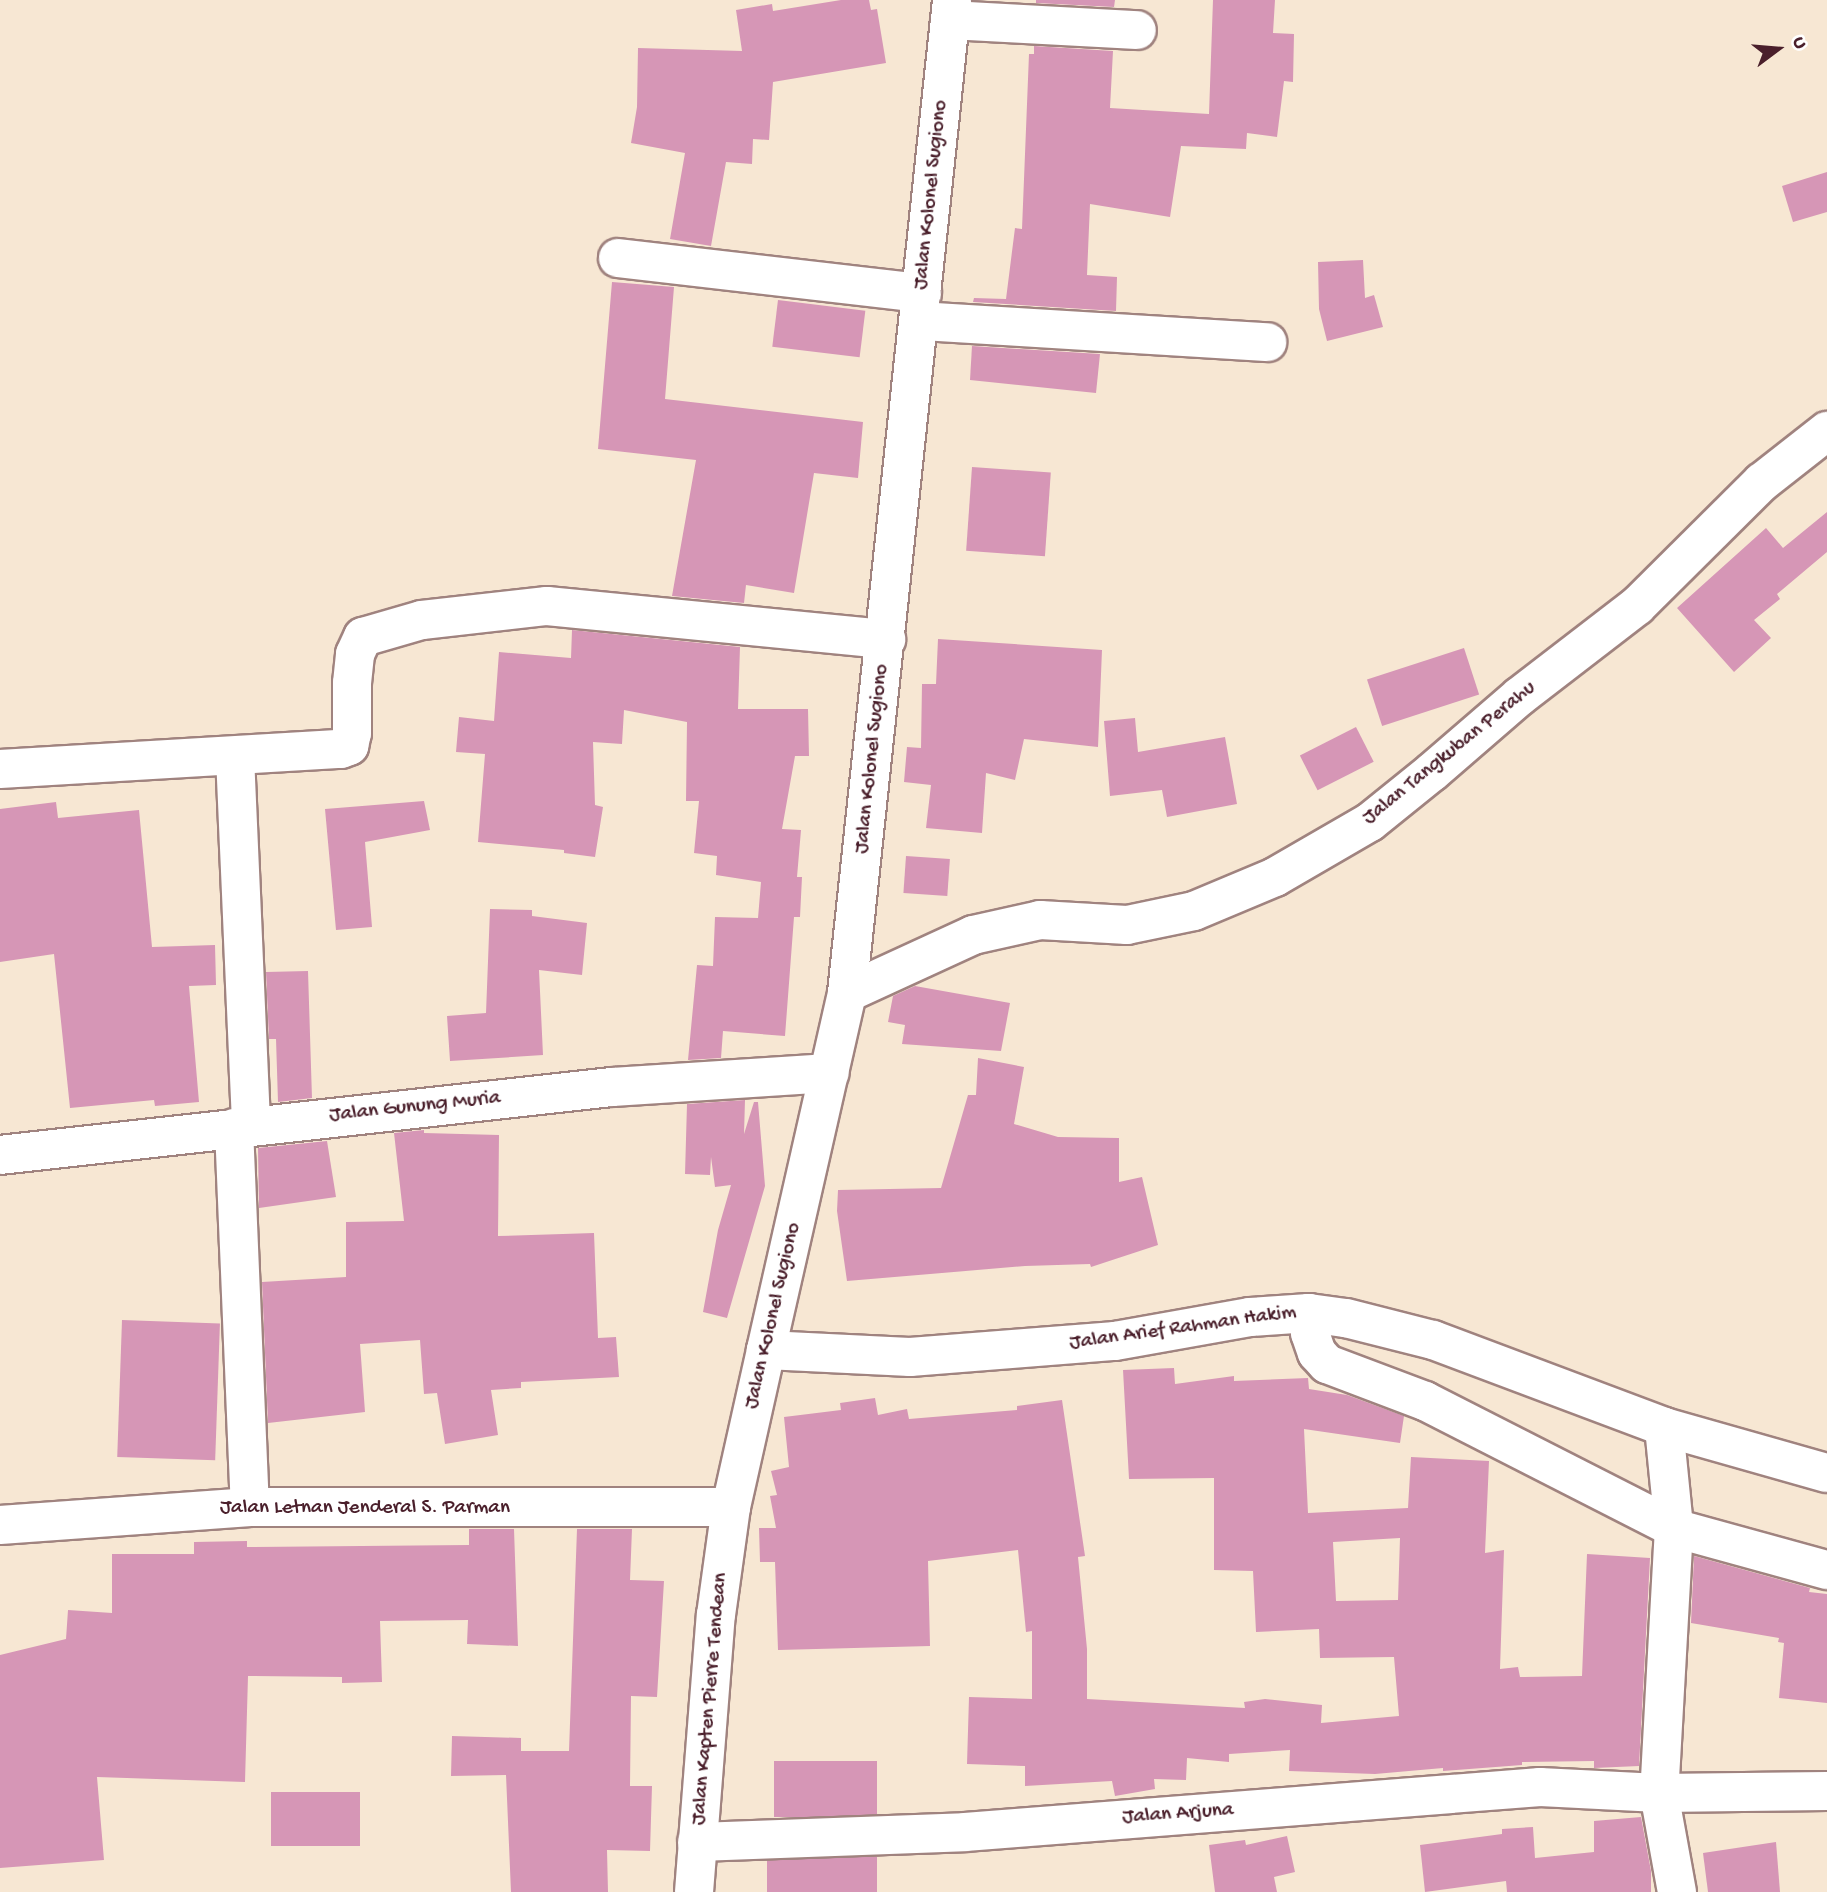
<!DOCTYPE html>
<style>
body{margin:0}
#map{position:relative;width:1827px;height:1892px;overflow:hidden;background:#f7e7d3;font-family:"Gochi Hand",sans-serif}
div>[style]{position:absolute}
.building>*{inset:0;background:#d696b6;transform-origin:0 0}
.roads{filter:drop-shadow(2px 0 #a0837f) drop-shadow(-2px 0 #a0837f) drop-shadow(0 2px #a0837f) drop-shadow(0 -2px #a0837f)}
.minor>*{height:38px;margin:-19px;padding:0 19px;transform-origin:19px;border-radius:19px;background:#fff}
.major>*{height:38px;margin:-19px;padding:0 19px;transform-origin:19px;border-radius:19px;background:#fff}
span{translate:-50% -50%;white-space:nowrap;text-align:center;line-height:1.15;-webkit-text-stroke:6px #fff;paint-order:stroke}
.street-label{font-size:21px;color:#4a1f2b}
.north{position:absolute;left:1743px;top:14px;width:70px;height:70px;-webkit-text-stroke:5px #fff;paint-order:stroke;rotate:74deg;font-size:19px;font-weight:700;line-height:28px;text-align:center;color:#4a1f2b}
.north::after{content:'';display:block;margin:auto;width:24px;height:32px;background:#4a1f2b;clip-path:polygon(50% 0,100% 100%,50% 72%,0 100%)}
</style>
<div id="map">
<div class="building">
<div style="clip-path:polygon(841px 0,869px 0,871px 10px,877px 9px,886px 63px,773px 82px,769px 140px,753px 139px,752px 164px,726px 162px,711px 246px,670px 239px,685px 153px,631px 143px,637px 107px,638px 48px,742px 51px,736px 10px,772px 4px,773px 11px)"></div>
<div style="clip-path:polygon(1036px 0,1115px 0,1114px 7px,1036px 3px)"></div>
<div style="clip-path:polygon(1213px 0,1275px 0,1273px 33px,1294px 34px,1293px 82px,1284px 81px,1277px 137px,1247px 133px,1246px 149px,1181px 146px,1170px 217px,1090px 204px,1087px 275px,1117px 277px,1116px 311px,973px 302px,974px 298px,1006px 299px,1015px 228px,1022px 229px,1029px 54px,1034px 54px,1034px 46px,1113px 51px,1110px 108px,1209px 114px)"></div>
<div style="clip-path:polygon(1827px 172px,1827px 212px,1793px 222px,1782px 186px)"></div>
<div style="clip-path:polygon(1363px 260px,1365px 298px,1374px 295px,1383px 327px,1327px 341px,1319px 309px,1318px 262px)"></div>
<div style="clip-path:polygon(612px 282px,674px 287px,665px 399px,863px 422px,858px 478px,814px 473px,794px 593px,746px 585px,744px 603px,672px 596px,696px 460px,598px 449px)"></div>
<div style="left:778px;top:300px;width:88px;height:47px;rotate:7deg"></div>
<div style="clip-path:polygon(972px 346px,1100px 354px,1096px 393px,970px 380px)"></div>
<div style="left:972px;top:467px;width:79px;height:84px;rotate:4deg"></div>
<div style="clip-path:polygon(1827px 512px,1827px 552px,1777px 594px,1780px 599px,1754px 620px,1771px 638px,1734px 672px,1677px 608px,1766px 528px,1783px 548px)"></div>
<div style="clip-path:polygon(572px 630px,740px 647px,738px 709px,808px 709px,809px 756px,795px 756px,782px 829px,801px 830px,797px 877px,802px 877px,800px 917px,794px 917px,785px 1036px,723px 1031px,721px 1058px,688px 1060px,697px 965px,713px 966px,715px 917px,758px 918px,761px 882px,716px 875px,717px 856px,694px 853px,699px 801px,686px 801px,687px 722px,624px 710px,622px 744px,593px 742px,595px 805px,603px 807px,595px 857px,564px 853px,564px 850px,478px 842px,485px 754px,456px 752px,459px 717px,494px 721px,499px 652px,571px 658px)"></div>
<div style="clip-path:polygon(938px 639px,1102px 650px,1098px 747px,1024px 739px,1015px 780px,986px 773px,982px 833px,926px 828px,931px 785px,904px 782px,907px 747px,921px 748px,922px 684px,936px 684px)"></div>
<div style="left:1464px;top:648px;width:49px;height:102px;rotate:72deg"></div>
<div style="clip-path:polygon(1135px 718px,1138px 752px,1225px 737px,1237px 804px,1167px 817px,1162px 790px,1110px 796px,1104px 721px)"></div>
<div style="left:1356px;top:727px;width:39px;height:63px;rotate:63deg"></div>
<div style="clip-path:polygon(424px 801px,430px 830px,365px 842px,372px 927px,336px 930px,325px 809px)"></div>
<div style="clip-path:polygon(56px 802px,58px 818px,139px 810px,152px 947px,215px 945px,216px 985px,189px 986px,199px 1102px,155px 1106px,154px 1100px,70px 1108px,54px 954px,0 962px,0 809px)"></div>
<div style="left:906px;top:856px;width:44px;height:37px;rotate:4deg"></div>
<div style="clip-path:polygon(490px 909px,532px 910px,532px 916px,587px 923px,582px 975px,539px 970px,543px 1055px,450px 1061px,447px 1016px,486px 1013px)"></div>
<div style="clip-path:polygon(308px 971px,312px 1098px,278px 1102px,276px 1039px,269px 1039px,266px 972px)"></div>
<div style="clip-path:polygon(915px 986px,1010px 1003px,1001px 1051px,902px 1044px,905px 1025px,888px 1022px,893px 996px)"></div>
<div style="clip-path:polygon(978px 1058px,1024px 1067px,1014px 1124px,1058px 1137px,1119px 1138px,1119px 1182px,1142px 1177px,1158px 1245px,1091px 1267px,1090px 1264px,1025px 1266px,847px 1281px,837px 1211px,838px 1190px,941px 1188px,968px 1095px,976px 1095px)"></div>
<div style="clip-path:polygon(745px 1100px,744px 1134px,754px 1102px,758px 1102px,765px 1186px,727px 1318px,703px 1312px,718px 1230px,731px 1185px,715px 1187px,711px 1157px,710px 1175px,685px 1174px,687px 1104px)"></div>
<div style="clip-path:polygon(424px 1130px,424px 1133px,499px 1135px,498px 1236px,594px 1233px,598px 1338px,616px 1337px,619px 1377px,521px 1382px,521px 1388px,491px 1390px,498px 1435px,445px 1444px,437px 1393px,424px 1394px,420px 1340px,360px 1344px,365px 1412px,268px 1423px,262px 1282px,346px 1277px,346px 1222px,404px 1221px,394px 1133px)"></div>
<div style="clip-path:polygon(327px 1141px,336px 1197px,259px 1208px,258px 1148px)"></div>
<div style="left:122px;top:1320px;width:98px;height:137px;rotate:2deg"></div>
<div style="clip-path:polygon(evenodd,1174px 1368px,1175px 1384px,1234px 1376px,1234px 1381px,1308px 1378px,1309px 1389px,1347px 1395px,1404px 1416px,1400px 1443px,1304px 1429px,1308px 1513px,1408px 1508px,1411px 1457px,1489px 1461px,1485px 1553px,1504px 1550px,1500px 1669px,1518px 1667px,1520px 1677px,1582px 1676px,1587px 1554px,1650px 1558px,1639px 1766px,1594px 1768px,1594px 1761px,1522px 1762px,1522px 1765px,1443px 1771px,1443px 1768px,1375px 1774px,1289px 1771px,1290px 1750px,1229px 1754px,1229px 1762px,1187px 1758px,1186px 1780px,1154px 1779px,1155px 1789px,1115px 1796px,1112px 1781px,1025px 1786px,1025px 1766px,967px 1764px,969px 1697px,1032px 1699px,1032px 1631px,1026px 1632px,1018px 1550px,928px 1561px,930px 1646px,778px 1650px,775px 1562px,760px 1562px,759px 1528px,776px 1528px,770px 1496px,777px 1495px,771px 1471px,789px 1467px,784px 1417px,841px 1410px,840px 1403px,875px 1398px,878px 1415px,907px 1409px,909px 1419px,1017px 1410px,1017px 1406px,1062px 1400px,1085px 1556px,1078px 1557px,1087px 1649px,1087px 1699px,1245px 1708px,1244px 1702px,1265px 1699px,1322px 1705px,1321px 1723px,1399px 1716px,1394px 1657px,1320px 1658px,1319px 1629px,1256px 1632px,1253px 1571px,1214px 1570px,1214px 1478px,1129px 1479px,1123px 1370px,1174px 1368px,1400px 1538px,1398px 1600px,1336px 1601px,1333px 1542px,1400px 1538px)"></div>
<div style="clip-path:polygon(469px 1529px,514px 1529px,518px 1646px,467px 1644px,468px 1620px,380px 1621px,382px 1682px,342px 1683px,342px 1677px,248px 1676px,245px 1782px,97px 1777px,104px 1860px,0 1868px,0 1655px,66px 1639px,68px 1610px,112px 1613px,112px 1554px,194px 1554px,194px 1542px,247px 1541px,247px 1547px,469px 1545px)"></div>
<div style="clip-path:polygon(577px 1529px,632px 1529px,630px 1580px,664px 1581px,657px 1697px,631px 1696px,630px 1786px,652px 1786px,650px 1851px,607px 1850px,608px 1892px,511px 1892px,506px 1775px,451px 1776px,452px 1736px,521px 1738px,521px 1751px,569px 1751px)"></div>
<div style="clip-path:polygon(1694px 1556px,1810px 1588px,1809px 1592px,1827px 1594px,1827px 1703px,1779px 1698px,1784px 1643px,1778px 1642px,1779px 1638px,1691px 1623px)"></div>
<div style="left:774px;top:1761px;width:103px;height:56px"></div>
<div style="left:271px;top:1792px;width:89px;height:54px"></div>
<div style="clip-path:polygon(1641px 1817px,1651px 1871px,1651px 1892px,1507px 1892px,1506px 1881px,1425px 1892px,1420px 1845px,1502px 1834px,1502px 1829px,1533px 1827px,1535px 1858px,1594px 1852px,1594px 1821px)"></div>
<div style="clip-path:polygon(1287px 1836px,1295px 1872px,1274px 1877px,1277px 1892px,1215px 1892px,1209px 1845px,1245px 1840px,1246px 1845px)"></div>
<div style="clip-path:polygon(1776px 1842px,1780px 1892px,1708px 1892px,1703px 1853px)"></div>
<div style="left:877px;top:1857px;width:35px;height:110px;rotate:90deg"></div>
</div>
<div class="roads">
<div class="minor">
<div style="left:950px;top:20px;width:187px;rotate:3.1deg"></div>
<div style="left:618px;top:258px;width:306px;rotate:6.6deg"></div>
<div style="left:921px;top:321px;width:347px;rotate:3.5deg"></div>
<div style="left:235px;top:756px;width:370px;rotate:87.5deg"></div>
<div style="left:0;top:769px;width:342px;rotate:-3.4deg"></div>
<div style="left:341px;top:749px;width:9px;rotate:-21deg"></div>
<div style="left:349px;top:746px;width:13px;rotate:-77deg"></div>
<div style="left:352px;top:733px;width:50px;rotate:-90deg"></div>
<div style="left:352px;top:683px;width:29px;rotate:-84deg"></div>
<div style="left:355px;top:654px;width:19px;rotate:-65deg"></div>
<div style="left:363px;top:637px;width:61px;rotate:-16.1deg"></div>
<div style="left:422px;top:620px;width:126px;rotate:-6.4deg"></div>
<div style="left:547px;top:606px;width:341px;rotate:5.6deg"></div>
<div style="left:847px;top:993px;width:139px;rotate:-24.7deg"></div>
<div style="left:973px;top:935px;width:69px;rotate:-12.6deg"></div>
<div style="left:1040px;top:920px;width:87px;rotate:3.3deg"></div>
<div style="left:1127px;top:925px;width:68px;rotate:-11.8deg"></div>
<div style="left:1194px;top:911px;width:88px;rotate:-22.8deg"></div>
<div style="left:1275px;top:877px;width:110px;rotate:-30.1deg"></div>
<div style="left:1370px;top:822px;width:80px;rotate:-38.9deg"></div>
<div style="left:1432px;top:772px;width:116px;rotate:-40.8deg"></div>
<div style="left:1520px;top:696px;width:148px;rotate:-37.6deg"></div>
<div style="left:1637px;top:606px;width:176px;rotate:-44.8deg"></div>
<div style="left:1762px;top:482px;width:83px;rotate:-38.1deg"></div>
<div style="left:234px;top:1128px;width:379px;rotate:87.6deg"></div>
<div style="left:0;top:1155px;width:616px;rotate:-6.34deg"></div>
<div style="left:612px;top:1087px;width:218px;rotate:-3.7deg"></div>
<div style="left:1309px;top:1313px;width:20px;rotate:87deg"></div>
<div style="left:1310px;top:1333px;width:21px;rotate:71deg"></div>
<div style="left:1317px;top:1353px;width:15px;rotate:48deg"></div>
<div style="left:1327px;top:1364px;width:105px;rotate:20.7deg"></div>
<div style="left:1425px;top:1401px;width:280px;rotate:27deg"></div>
<div style="left:1674px;top:1528px;width:159px;rotate:15.4deg"></div>
<div style="left:766px;top:1350px;width:366px;rotate:-77.2deg"></div>
<div style="left:847px;top:993px;width:999px;rotate:-83.96deg"></div>
<div style="left:1664px;top:1427px;width:101px;rotate:84.3deg"></div>
<div style="left:1674px;top:1528px;width:265px;rotate:93.2deg"></div>
<div style="left:1659px;top:1793px;width:101px;rotate:79.7deg"></div>
<div style="left:0;top:1525px;width:251px;rotate:-4.1deg"></div>
<div style="left:250px;top:1507px;width:481px"></div>
<div style="left:697px;top:1842px;width:268px;rotate:-2.1deg"></div>
<div style="left:965px;top:1832px;width:577px;rotate:-4.47deg"></div>
<div style="left:1540px;top:1787px;width:119px;rotate:2.9deg"></div>
<div style="left:1659px;top:1793px;width:168px;rotate:-0.7deg"></div>
</div>
<div class="major">
<div style="left:694px;top:1892px;width:278px;rotate:-85.5deg"></div>
<div style="left:716px;top:1615px;width:109px;rotate:-82.1deg"></div>
<div style="left:731px;top:1507px;width:161px;rotate:-77.4deg"></div>
<div style="left:766px;top:1350px;width:144px;rotate:2.8deg"></div>
<div style="left:910px;top:1357px;width:206px;rotate:-4.5deg"></div>
<div style="left:1115px;top:1341px;width:137px;rotate:-10.1deg"></div>
<div style="left:1250px;top:1317px;width:59px;rotate:-3.9deg"></div>
<div style="left:1309px;top:1313px;width:37px;rotate:8deg"></div>
<div style="left:1346px;top:1318px;width:90px;rotate:14.2deg"></div>
<div style="left:1433px;top:1340px;width:247px;rotate:20.6deg"></div>
<div style="left:1664px;top:1427px;width:169px;rotate:15.8deg"></div>
</div>
</div>
<div class="street-label">
<span style="left:932px;top:195px;rotate:-84deg">Jalan Kolonel Sugiono</span>
<span style="left:1450px;top:754px;rotate:-39deg">Jalan Tangkuban Perahu</span>
<span style="left:873px;top:759px;rotate:-84deg">Jalan Kolonel Sugiono</span>
<span style="left:415px;top:1108px;rotate:-6deg">Jalan Gunung Muria</span>
<span style="left:774px;top:1316px;rotate:-77deg">Jalan Kolonel Sugiono</span>
<span style="left:1183px;top:1329px;rotate:-8deg">Jalan Arief Rahman Hakim</span>
<span style="left:365px;top:1509px">Jalan Letnan Jenderal S. Parman</span>
<span style="left:711px;top:1699px;rotate:-85deg">Jalan Kapten Pierre Tendean</span>
<span style="left:1178px;top:1815px;rotate:-4deg">Jalan Arjuna</span>
</div>
<div class="north">U</div>
</div>
